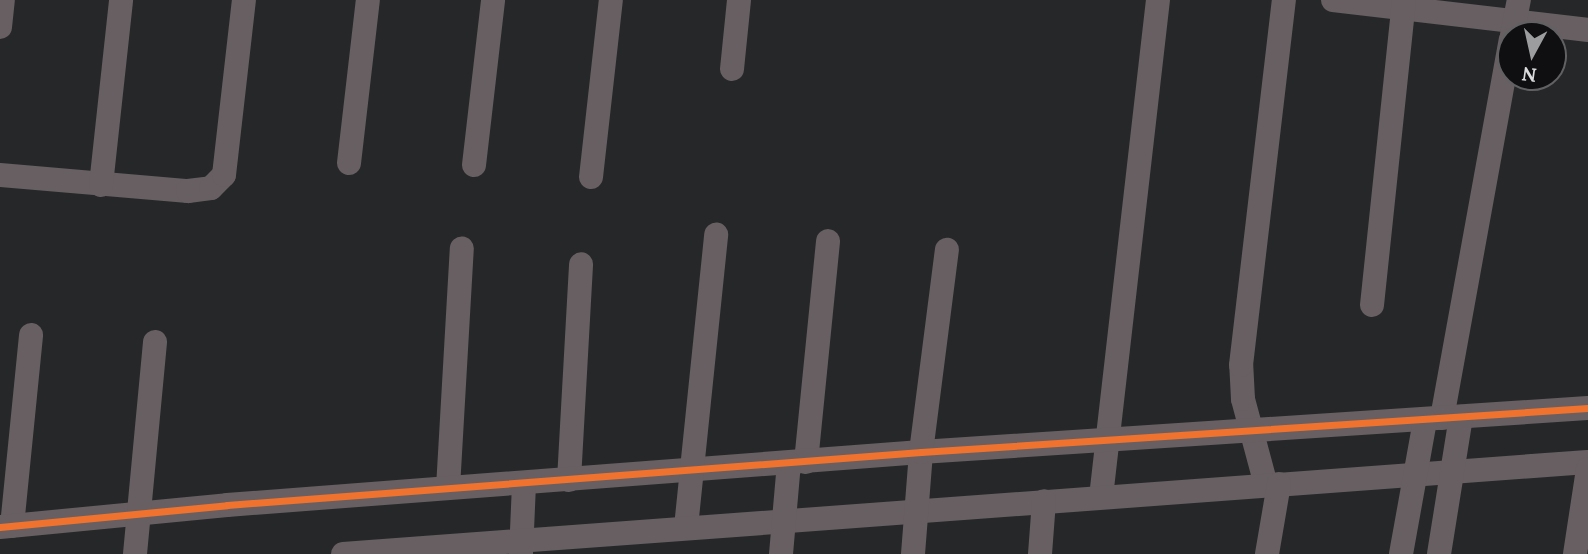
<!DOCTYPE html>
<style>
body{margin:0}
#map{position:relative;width:1588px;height:554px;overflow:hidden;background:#262729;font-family:Lora,serif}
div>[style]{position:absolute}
.minor>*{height:24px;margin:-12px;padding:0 12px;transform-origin:12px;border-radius:12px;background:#675f62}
.cycleway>*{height:7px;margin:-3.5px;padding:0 3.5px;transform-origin:3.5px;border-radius:3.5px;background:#ef722f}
span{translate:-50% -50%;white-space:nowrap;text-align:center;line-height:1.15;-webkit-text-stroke:7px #0f0f11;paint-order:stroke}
.north{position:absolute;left:1497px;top:21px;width:70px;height:70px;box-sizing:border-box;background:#0f0f11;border:2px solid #616163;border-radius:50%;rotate:188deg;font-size:19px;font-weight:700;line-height:28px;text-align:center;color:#dbdcde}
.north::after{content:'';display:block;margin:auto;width:24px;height:32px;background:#9c9d9f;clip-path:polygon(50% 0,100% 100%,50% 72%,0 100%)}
</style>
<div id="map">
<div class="minor">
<div style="left:1333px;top:0;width:257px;rotate:6.7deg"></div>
<div style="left:0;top:27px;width:27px;rotate:-84deg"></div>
<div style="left:1512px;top:35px;width:36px;rotate:-79deg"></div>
<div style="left:732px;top:69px;width:69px;rotate:-84.2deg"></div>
<div style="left:349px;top:163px;width:164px;rotate:-83.4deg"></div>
<div style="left:474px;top:165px;width:166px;rotate:-83.4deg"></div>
<div style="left:0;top:175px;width:189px;rotate:4.9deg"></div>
<div style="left:188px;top:191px;width:23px;rotate:-7deg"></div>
<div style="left:211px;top:188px;width:18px;rotate:-45deg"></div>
<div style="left:224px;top:175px;width:176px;rotate:-83.5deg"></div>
<div style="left:591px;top:177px;width:178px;rotate:-83.6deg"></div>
<div style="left:101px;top:185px;width:186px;rotate:-83.8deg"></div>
<div style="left:1372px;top:305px;width:307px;rotate:-84deg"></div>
<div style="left:1442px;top:418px;width:384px;rotate:-79.7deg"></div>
<div style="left:806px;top:462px;width:222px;rotate:-84.3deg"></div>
<div style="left:569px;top:480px;width:216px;rotate:-86.8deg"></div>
<div style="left:1266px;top:485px;width:89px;rotate:-105deg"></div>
<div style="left:1243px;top:399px;width:34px;rotate:-93deg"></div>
<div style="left:1241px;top:365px;width:368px;rotate:-83.3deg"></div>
<div style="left:448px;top:488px;width:240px;rotate:-86.7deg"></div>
<div style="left:1101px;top:497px;width:500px;rotate:-83.46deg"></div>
<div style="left:12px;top:526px;width:192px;rotate:-84.3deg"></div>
<div style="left:0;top:527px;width:228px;rotate:-5.5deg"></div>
<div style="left:227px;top:505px;width:696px;rotate:-4.37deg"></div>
<div style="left:921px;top:452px;width:668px;rotate:-3.77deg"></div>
<div style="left:686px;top:527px;width:294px;rotate:-84.1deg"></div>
<div style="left:521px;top:553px;width:70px;rotate:-87.5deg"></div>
<div style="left:135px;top:554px;width:213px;rotate:-84.6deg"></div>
<div style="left:343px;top:554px;width:1248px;rotate:-4.23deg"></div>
<div style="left:781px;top:554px;width:91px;rotate:-85deg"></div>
<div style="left:913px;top:554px;width:102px;rotate:-85.5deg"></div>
<div style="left:921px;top:452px;width:204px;rotate:-82.7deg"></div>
<div style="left:1040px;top:554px;width:53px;rotate:-85.7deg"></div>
<div style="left:1267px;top:554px;width:71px;rotate:-80.3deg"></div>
<div style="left:1401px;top:554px;width:136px;rotate:-79.8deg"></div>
<div style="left:1439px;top:554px;width:139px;rotate:-80.9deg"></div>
<div style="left:1575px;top:554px;width:86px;rotate:-81.3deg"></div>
</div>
<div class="cycleway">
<div style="left:0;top:527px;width:228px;rotate:-5.5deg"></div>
<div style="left:227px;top:505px;width:696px;rotate:-4.37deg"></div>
<div style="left:921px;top:452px;width:668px;rotate:-3.77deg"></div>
</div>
<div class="north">N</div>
</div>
